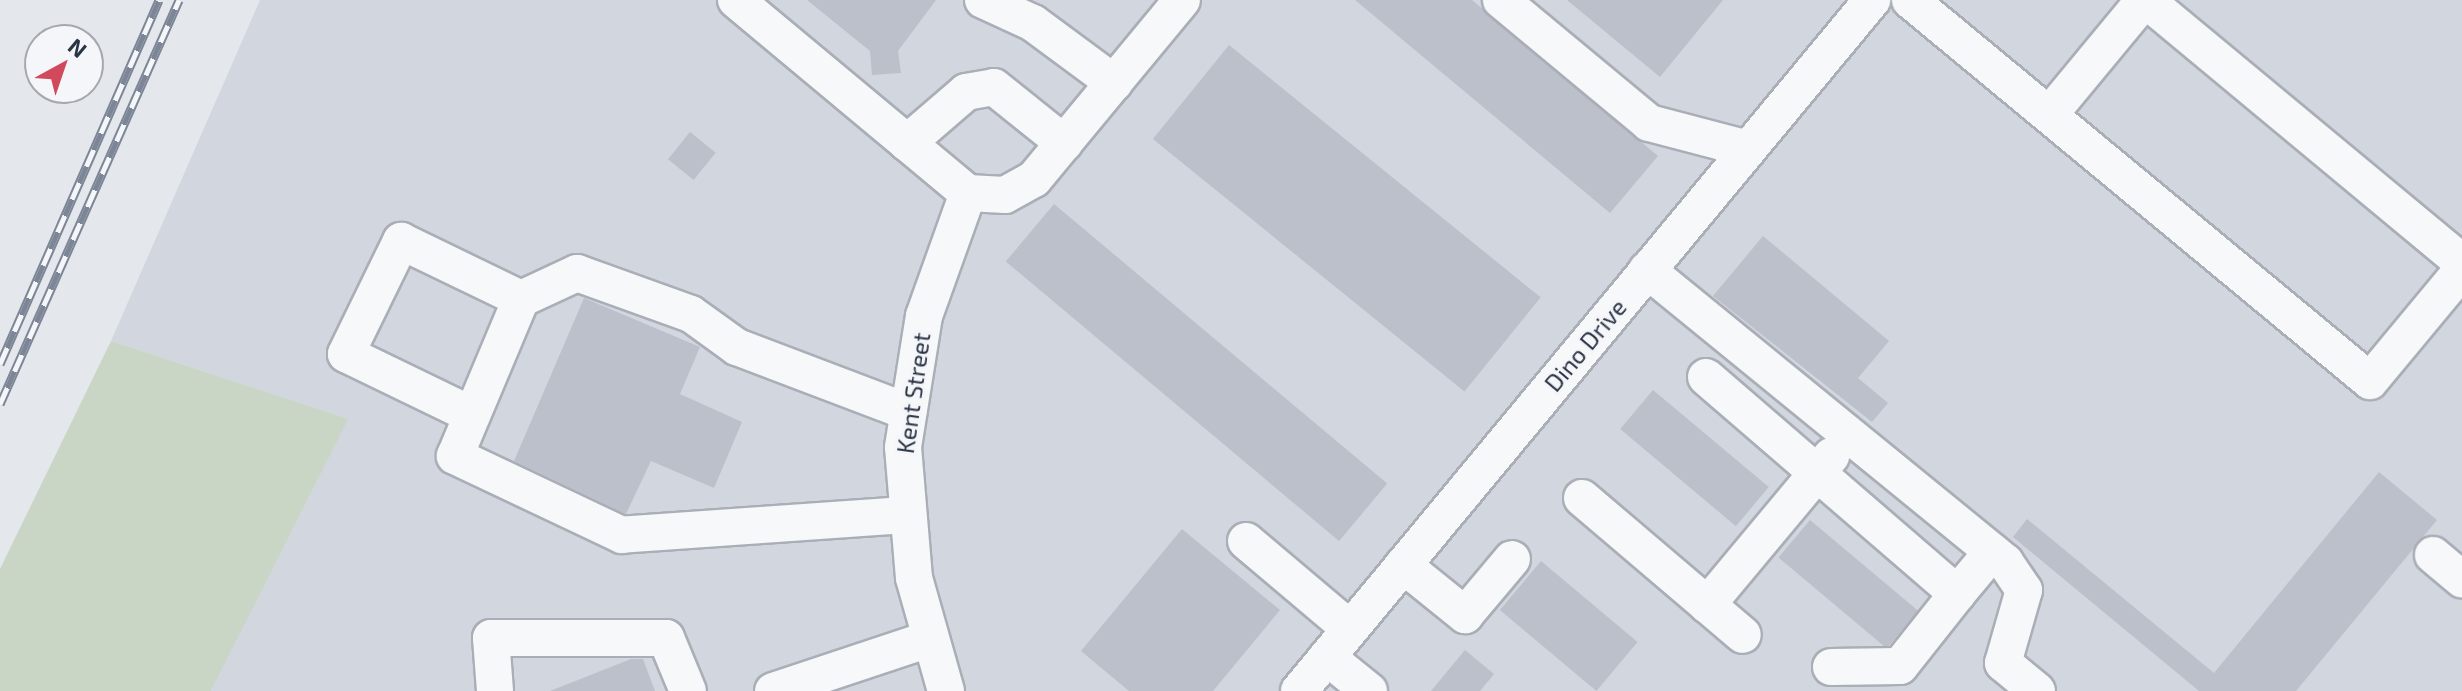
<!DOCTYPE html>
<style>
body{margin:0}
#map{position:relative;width:2462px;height:691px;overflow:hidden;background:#e4e7ec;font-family:"Exo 2",sans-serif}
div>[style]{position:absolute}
.built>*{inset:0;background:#d2d6de}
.green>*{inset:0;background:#c9d6c5}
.building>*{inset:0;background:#bbc0ca;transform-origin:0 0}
.roads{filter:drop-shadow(2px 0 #a9aeb7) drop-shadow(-2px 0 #a9aeb7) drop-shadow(0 2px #a9aeb7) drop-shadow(0 -2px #a9aeb7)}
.minor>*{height:36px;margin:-18px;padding:0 18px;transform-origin:18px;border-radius:18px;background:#f7f8fa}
.rail>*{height:9px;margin-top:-4.5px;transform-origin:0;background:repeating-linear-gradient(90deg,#f4f6f9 0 18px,#7d8696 0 36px);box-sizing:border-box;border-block:2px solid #7d8696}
span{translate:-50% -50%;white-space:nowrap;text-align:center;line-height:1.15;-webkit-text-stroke:6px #f4f6f9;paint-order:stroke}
.street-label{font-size:24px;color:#2b3445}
.north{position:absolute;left:24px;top:24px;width:80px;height:80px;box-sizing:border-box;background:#f4f6f9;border:2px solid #a4a8b1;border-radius:50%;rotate:40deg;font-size:22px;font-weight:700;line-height:32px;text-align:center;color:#2b3445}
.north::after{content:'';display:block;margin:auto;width:28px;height:36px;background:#d1495b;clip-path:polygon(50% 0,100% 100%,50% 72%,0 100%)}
</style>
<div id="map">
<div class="built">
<div style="clip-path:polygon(260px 0,2462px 0,2462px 691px,211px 691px,347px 419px,111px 341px)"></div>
</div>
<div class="green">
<div style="clip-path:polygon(111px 341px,348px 419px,211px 691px,0 691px,0 569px)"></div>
</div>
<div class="building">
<div style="clip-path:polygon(807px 0,936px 0,898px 51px,901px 73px,872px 75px,870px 51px)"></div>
<div style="clip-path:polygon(1355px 0,1472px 0,1658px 156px,1610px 213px)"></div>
<div style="clip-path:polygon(1567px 0,1723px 0,1660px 77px)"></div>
<div style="left:1229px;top:45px;width:401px;height:121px;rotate:39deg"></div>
<div style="left:690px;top:132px;width:33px;height:35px;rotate:39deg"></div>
<div style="left:1054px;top:204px;width:435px;height:75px;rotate:40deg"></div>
<div style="clip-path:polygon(1763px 236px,1889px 341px,1858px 378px,1888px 403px,1872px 422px,1713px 296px)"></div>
<div style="clip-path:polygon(584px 298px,700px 347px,680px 394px,742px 422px,714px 488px,651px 461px,626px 514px,514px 461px)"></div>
<div style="left:1653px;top:390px;width:151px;height:51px;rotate:40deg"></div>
<div style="clip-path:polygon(2379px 472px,2437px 520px,2296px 691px,2199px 691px,2013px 537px,2027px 519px,2214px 673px)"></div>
<div style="left:1810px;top:520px;width:141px;height:49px;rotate:40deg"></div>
<div style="clip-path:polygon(1182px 529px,1280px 610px,1213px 691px,1129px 691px,1081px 651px)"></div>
<div style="left:1541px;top:561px;width:126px;height:64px;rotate:40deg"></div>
<div style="clip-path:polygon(1465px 650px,1494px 674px,1480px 691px,1431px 691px)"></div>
<div style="clip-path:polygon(631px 659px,643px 659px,655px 691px,550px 691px)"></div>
</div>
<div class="roads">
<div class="minor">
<div style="left:736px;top:0;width:302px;rotate:39.8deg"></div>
<div style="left:968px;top:193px;width:37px;rotate:3deg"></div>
<div style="left:1005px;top:195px;width:33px;rotate:-29deg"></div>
<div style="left:1034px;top:179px;width:232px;rotate:-50.4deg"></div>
<div style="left:983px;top:0;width:55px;rotate:24.7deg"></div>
<div style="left:1033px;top:23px;width:101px;rotate:36.5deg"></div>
<div style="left:1501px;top:0;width:192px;rotate:39.7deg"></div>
<div style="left:1649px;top:123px;width:102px;rotate:14.7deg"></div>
<div style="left:1910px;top:0;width:597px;rotate:39.63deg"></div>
<div style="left:2370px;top:381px;width:144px;rotate:-50.3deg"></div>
<div style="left:2146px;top:0;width:410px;rotate:39.7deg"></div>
<div style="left:2049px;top:115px;width:149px;rotate:-50.4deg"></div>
<div style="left:907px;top:143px;width:78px;rotate:-40.8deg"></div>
<div style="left:966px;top:92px;width:28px;rotate:-10deg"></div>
<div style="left:994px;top:87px;width:90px;rotate:38.7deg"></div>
<div style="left:1647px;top:270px;width:462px;rotate:39.2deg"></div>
<div style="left:2005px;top:562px;width:34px;rotate:56deg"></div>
<div style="left:2024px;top:590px;width:76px;rotate:106deg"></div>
<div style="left:2003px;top:663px;width:44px;rotate:39.5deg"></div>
<div style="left:1706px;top:377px;width:332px;rotate:40.8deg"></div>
<div style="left:1957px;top:594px;width:55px;rotate:-50.2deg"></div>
<div style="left:472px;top:415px;width:140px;rotate:-154.2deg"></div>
<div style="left:346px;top:354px;width:126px;rotate:-64deg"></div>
<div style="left:401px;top:241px;width:133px;rotate:25.8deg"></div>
<div style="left:1582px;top:498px;width:211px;rotate:40.4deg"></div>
<div style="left:905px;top:515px;width:284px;rotate:176deg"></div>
<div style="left:622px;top:535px;width:185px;rotate:-154.7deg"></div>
<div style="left:455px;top:456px;width:170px;rotate:-67.2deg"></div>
<div style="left:521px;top:299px;width:62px;rotate:-24.9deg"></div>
<div style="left:577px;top:273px;width:121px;rotate:19.8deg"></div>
<div style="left:691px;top:314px;width:57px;rotate:35.7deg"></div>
<div style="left:737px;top:347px;width:183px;rotate:20.8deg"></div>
<div style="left:1246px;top:541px;width:136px;rotate:40.2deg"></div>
<div style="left:2433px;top:555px;width:38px;rotate:40deg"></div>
<div style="left:1403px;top:565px;width:80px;rotate:38.9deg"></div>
<div style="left:1465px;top:615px;width:73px;rotate:-50deg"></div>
<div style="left:1707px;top:605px;width:194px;rotate:-50.2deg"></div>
<div style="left:1327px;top:657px;width:54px;rotate:39deg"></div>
<div style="left:1831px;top:667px;width:69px;rotate:-0.8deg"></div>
<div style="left:1900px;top:666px;width:92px;rotate:-51.6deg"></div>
<div style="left:495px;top:691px;width:53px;rotate:-94.3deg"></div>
<div style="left:491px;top:638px;width:175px"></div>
<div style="left:666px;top:638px;width:57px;rotate:67.5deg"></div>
<div style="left:773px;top:691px;width:164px;rotate:-18.4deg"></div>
<div style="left:946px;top:691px;width:117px;rotate:-105.8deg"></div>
<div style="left:914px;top:578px;width:131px;rotate:-94.8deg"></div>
<div style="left:903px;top:447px;width:133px;rotate:-80.9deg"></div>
<div style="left:924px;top:316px;width:131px;rotate:-70.3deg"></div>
<div style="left:1299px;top:691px;width:898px;rotate:-50.33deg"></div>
</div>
</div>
<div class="rail">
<div style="left:0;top:364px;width:397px;rotate:-66.4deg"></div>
<div style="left:0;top:404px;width:442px;rotate:-66.1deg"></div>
</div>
<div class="street-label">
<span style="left:1585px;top:345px;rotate:-50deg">Dino Drive</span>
<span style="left:913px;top:393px;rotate:-82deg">Kent Street</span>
</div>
<div class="north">N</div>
</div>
